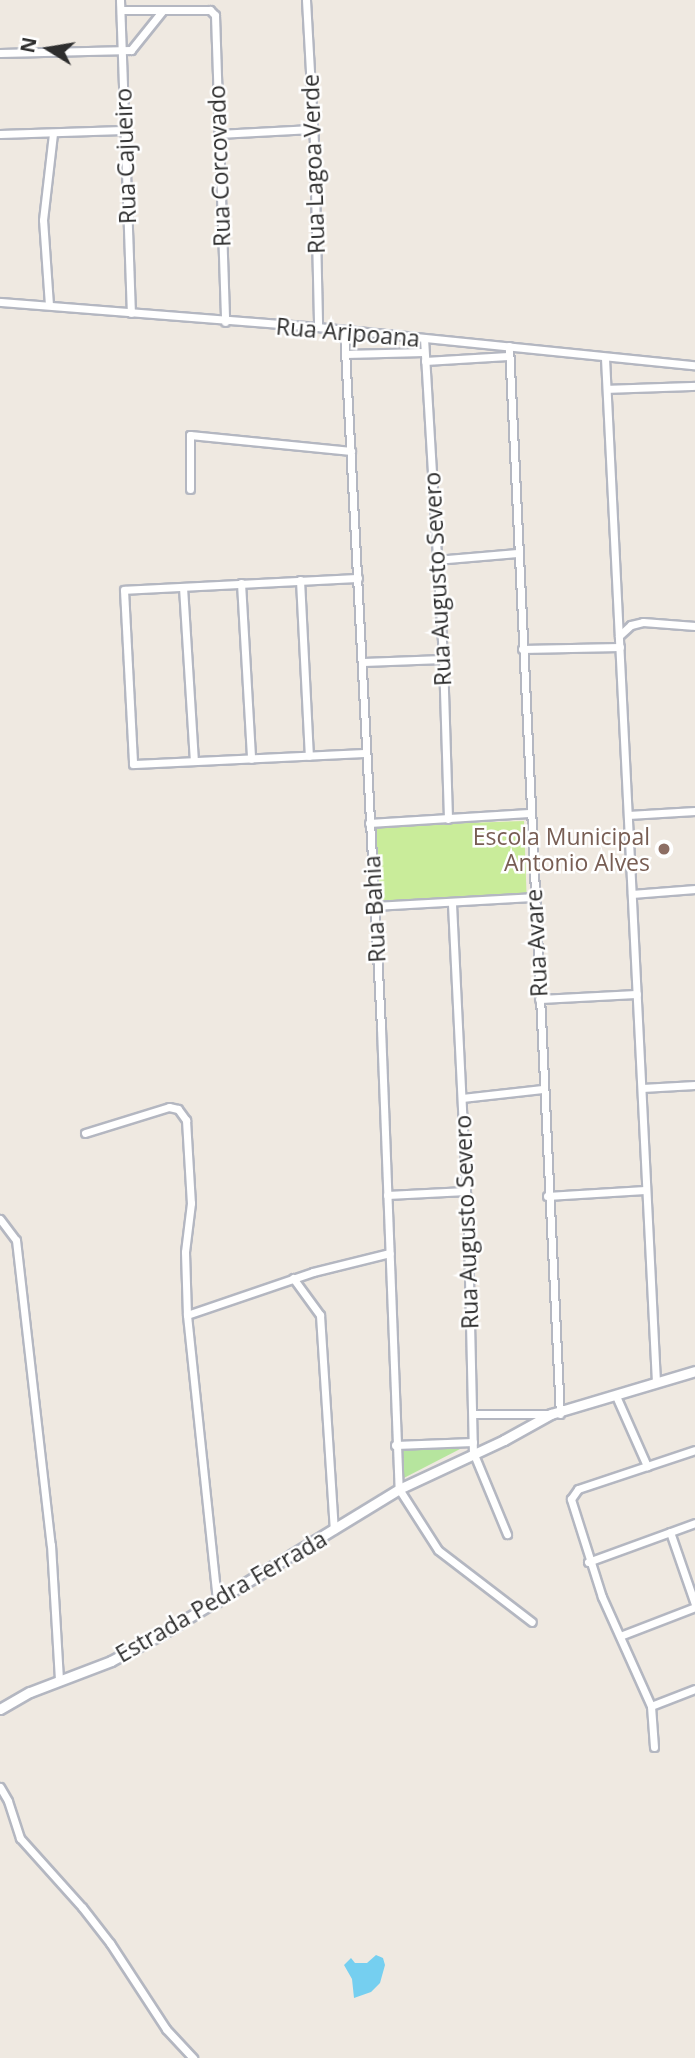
<!DOCTYPE html>
<style>
body{margin:0}
#map{position:relative;width:695px;height:2058px;overflow:hidden;background:#efe9e1;font-family:"Open Sans",sans-serif}
div>[style]{position:absolute}
.green>*{inset:0;background:#b6e59e}
.pitch>*{inset:0;background:#c9ec9a;transform-origin:0 0}
.water>*{inset:0;background:#75cff0}
.roads{filter:drop-shadow(2px 0 #b4b7c1) drop-shadow(-2px 0 #b4b7c1) drop-shadow(0 2px #b4b7c1) drop-shadow(0 -2px #b4b7c1)}
.minor>*{height:7px;margin:-3.5px;padding:0 3.5px;transform-origin:3.5px;border-radius:3.5px;background:#fff}
.tertiary>*{height:9px;margin:-4.5px;padding:0 4.5px;transform-origin:4.5px;border-radius:4.5px;background:#fff}
.dots>*{width:19px;height:19px;translate:-50% -50%;box-sizing:border-box;border:4px solid #fff;border-radius:50%}
span{translate:-50% -50%;white-space:nowrap;text-align:center;line-height:1.15;-webkit-text-stroke:5px #fff;paint-order:stroke}
.street-label{font-size:23px;color:#2e2e2e}
.education-label{font-size:23px;color:#785e54}
.right{translate:-100% -50%;text-align:right}
.north{position:absolute;left:14px;top:14px;width:70px;height:70px;-webkit-text-stroke:5px #fff;paint-order:stroke;rotate:281deg;font-size:19px;font-weight:700;line-height:28px;text-align:center;color:#2e2e2e}
.north::after{content:'';display:block;margin:auto;width:24px;height:32px;background:#2e2e2e;clip-path:polygon(50% 0,100% 100%,50% 72%,0 100%)}
</style>
<div id="map">
<div class="green">
<div style="clip-path:polygon(462px 1448px,400px 1480px,398px 1449px)"></div>
</div>
<div class="pitch">
<div style="left:524px;top:821px;width:75px;height:148px;rotate:88deg"></div>
</div>
<div class="water">
<div style="clip-path:polygon(376px 1955px,383px 1958px,385px 1965px,380px 1983px,371px 1992px,354px 1998px,352px 1979px,344px 1965px,351px 1958px,355px 1963px,367px 1963px)"></div>
</div>
<div class="roads">
<div class="minor">
<div style="left:120px;top:0;width:313px;rotate:88deg"></div>
<div style="left:306px;top:0;width:145px;rotate:86.8deg"></div>
<div style="left:314px;top:145px;width:182px;rotate:88.7deg"></div>
<div style="left:121px;top:10px;width:89px"></div>
<div style="left:210px;top:10px;width:7px;rotate:45deg"></div>
<div style="left:215px;top:15px;width:307px;rotate:88.1deg"></div>
<div style="left:0;top:53px;width:131px;rotate:-1.3deg"></div>
<div style="left:131px;top:50px;width:51px;rotate:-51.3deg"></div>
<div style="left:0;top:134px;width:123px;rotate:-1.9deg"></div>
<div style="left:218px;top:134px;width:94px;rotate:-3deg"></div>
<div style="left:0;top:302px;width:319px;rotate:4.5deg"></div>
<div style="left:318px;top:327px;width:379px;rotate:5.8deg"></div>
<div style="left:49px;top:305px;width:85px;rotate:-94deg"></div>
<div style="left:43px;top:220px;width:87px;rotate:-83.4deg"></div>
<div style="left:344px;top:331px;width:698px;rotate:86.96deg"></div>
<div style="left:381px;top:1028px;width:461px;rotate:87.8deg"></div>
<div style="left:399px;top:1489px;width:72px;rotate:57.4deg"></div>
<div style="left:438px;top:1550px;width:118px;rotate:37.5deg"></div>
<div style="left:424px;top:338px;width:322px;rotate:86.6deg"></div>
<div style="left:443px;top:659px;width:160px;rotate:88.2deg"></div>
<div style="left:509px;top:346px;width:1069px;rotate:87.27deg"></div>
<div style="left:345px;top:354px;width:79px;rotate:-1.5deg"></div>
<div style="left:605px;top:358px;width:1026px;rotate:87.15deg"></div>
<div style="left:425px;top:361px;width:83px;rotate:-3.4deg"></div>
<div style="left:607px;top:389px;width:88px;rotate:-2deg"></div>
<div style="left:190px;top:489px;width:54px;rotate:-90deg"></div>
<div style="left:190px;top:435px;width:162px;rotate:5.7deg"></div>
<div style="left:436px;top:560px;width:81px;rotate:-4.9deg"></div>
<div style="left:358px;top:578px;width:234px;rotate:177.1deg"></div>
<div style="left:124px;top:590px;width:174px;rotate:87deg"></div>
<div style="left:133px;top:764px;width:233px;rotate:-2.7deg"></div>
<div style="left:300px;top:580px;width:176px;rotate:87.1deg"></div>
<div style="left:241px;top:583px;width:176px;rotate:86.7deg"></div>
<div style="left:183px;top:587px;width:174px;rotate:86.4deg"></div>
<div style="left:619px;top:636px;width:16px;rotate:-43deg"></div>
<div style="left:631px;top:625px;width:12px;rotate:-14deg"></div>
<div style="left:643px;top:622px;width:52px;rotate:4.4deg"></div>
<div style="left:522px;top:649px;width:98px;rotate:-1.2deg"></div>
<div style="left:363px;top:662px;width:80px;rotate:-2.1deg"></div>
<div style="left:628px;top:815px;width:67px;rotate:-3.4deg"></div>
<div style="left:369px;top:823px;width:160px;rotate:-3.6deg"></div>
<div style="left:632px;top:894px;width:63px;rotate:-4.5deg"></div>
<div style="left:452px;top:904px;width:330px;rotate:87.2deg"></div>
<div style="left:468px;top:1234px;width:218px;rotate:88.7deg"></div>
<div style="left:473px;top:1452px;width:89px;rotate:67.5deg"></div>
<div style="left:373px;top:906px;width:160px;rotate:-3.2deg"></div>
<div style="left:539px;top:999px;width:98px;rotate:-2.9deg"></div>
<div style="left:642px;top:1088px;width:53px;rotate:-3.2deg"></div>
<div style="left:462px;top:1098px;width:81px;rotate:-6.4deg"></div>
<div style="left:85px;top:1133px;width:88px;rotate:-17.2deg"></div>
<div style="left:169px;top:1107px;width:9px;rotate:13deg"></div>
<div style="left:178px;top:1109px;width:14px;rotate:54deg"></div>
<div style="left:186px;top:1120px;width:83px;rotate:86.6deg"></div>
<div style="left:191px;top:1203px;width:49px;rotate:97deg"></div>
<div style="left:185px;top:1252px;width:63px;rotate:88.2deg"></div>
<div style="left:187px;top:1315px;width:289px;rotate:84deg"></div>
<div style="left:387px;top:1195px;width:79px;rotate:-2.9deg"></div>
<div style="left:547px;top:1196px;width:98px;rotate:-3.5deg"></div>
<div style="left:0;top:1219px;width:26px;rotate:53deg"></div>
<div style="left:16px;top:1240px;width:307px;rotate:83.5deg"></div>
<div style="left:51px;top:1545px;width:134px;rotate:86.6deg"></div>
<div style="left:293px;top:1278px;width:46px;rotate:53.9deg"></div>
<div style="left:320px;top:1315px;width:215px;rotate:86.3deg"></div>
<div style="left:187px;top:1315px;width:133px;rotate:-18.8deg"></div>
<div style="left:313px;top:1272px;width:79px;rotate:-13.9deg"></div>
<div style="left:616px;top:1396px;width:77px;rotate:66.1deg"></div>
<div style="left:473px;top:1414px;width:77px"></div>
<div style="left:395px;top:1445px;width:78px;rotate:-2.2deg"></div>
<div style="left:670px;top:1532px;width:76px;rotate:70.9deg"></div>
<div style="left:588px;top:1562px;width:114px;rotate:-20deg"></div>
<div style="left:620px;top:1636px;width:80px;rotate:-21.1deg"></div>
<div style="left:651px;top:1706px;width:47px;rotate:-21.1deg"></div>
<div style="left:654px;top:1747px;width:41px;rotate:-94.2deg"></div>
<div style="left:651px;top:1706px;width:120px;rotate:-114.2deg"></div>
<div style="left:602px;top:1597px;width:103px;rotate:-107.6deg"></div>
<div style="left:571px;top:1499px;width:12px;rotate:-55deg"></div>
<div style="left:578px;top:1489px;width:123px;rotate:-18.4deg"></div>
<div style="left:0;top:1787px;width:16px;rotate:60deg"></div>
<div style="left:8px;top:1801px;width:39px;rotate:72deg"></div>
<div style="left:20px;top:1838px;width:93px;rotate:48.1deg"></div>
<div style="left:82px;top:1907px;width:46px;rotate:52.1deg"></div>
<div style="left:110px;top:1943px;width:103px;rotate:56.9deg"></div>
<div style="left:166px;top:2029px;width:40px;rotate:47deg"></div>
</div>
<div class="tertiary">
<div style="left:0;top:1709px;width:34px;rotate:-30deg"></div>
<div style="left:30px;top:1692px;width:87px;rotate:-20.9deg"></div>
<div style="left:111px;top:1661px;width:61px;rotate:-28.2deg"></div>
<div style="left:165px;top:1632px;width:274px;rotate:-31.4deg"></div>
<div style="left:399px;top:1489px;width:116px;rotate:-25deg"></div>
<div style="left:504px;top:1440px;width:54px;rotate:-29deg"></div>
<div style="left:551px;top:1414px;width:150px;rotate:-16.6deg"></div>
</div>
</div>
<div class="dots">
<div style="left:664px;top:849px;background:#8d6e63"></div>
</div>
<div class="street-label">
<span style="left:125px;top:156px;rotate:-92deg">Rua Cajueiro</span>
<span style="left:313px;top:164px;rotate:-92deg">Rua Lagoa Verde</span>
<span style="left:219px;top:166px;rotate:-92deg">Rua Corcovado</span>
<span style="left:348px;top:332px;rotate:5deg">Rua Aripoana</span>
<span style="left:437px;top:579px;rotate:-93deg">Rua Augusto Severo</span>
<span style="left:374px;top:909px;rotate:-93deg">Rua Bahia</span>
<span style="left:536px;top:943px;rotate:-93deg">Rua Avare</span>
<span style="left:466px;top:1222px;rotate:-92deg">Rua Augusto Severo</span>
<span style="left:221px;top:1596px;rotate:-30deg">Estrada Pedra Ferrada</span>
</div>
<div class="education-label">
<span class="right" style="left:650px;top:849px">Escola Municipal<br>Antonio Alves</span>
</div>
<div class="north">N</div>
</div>
